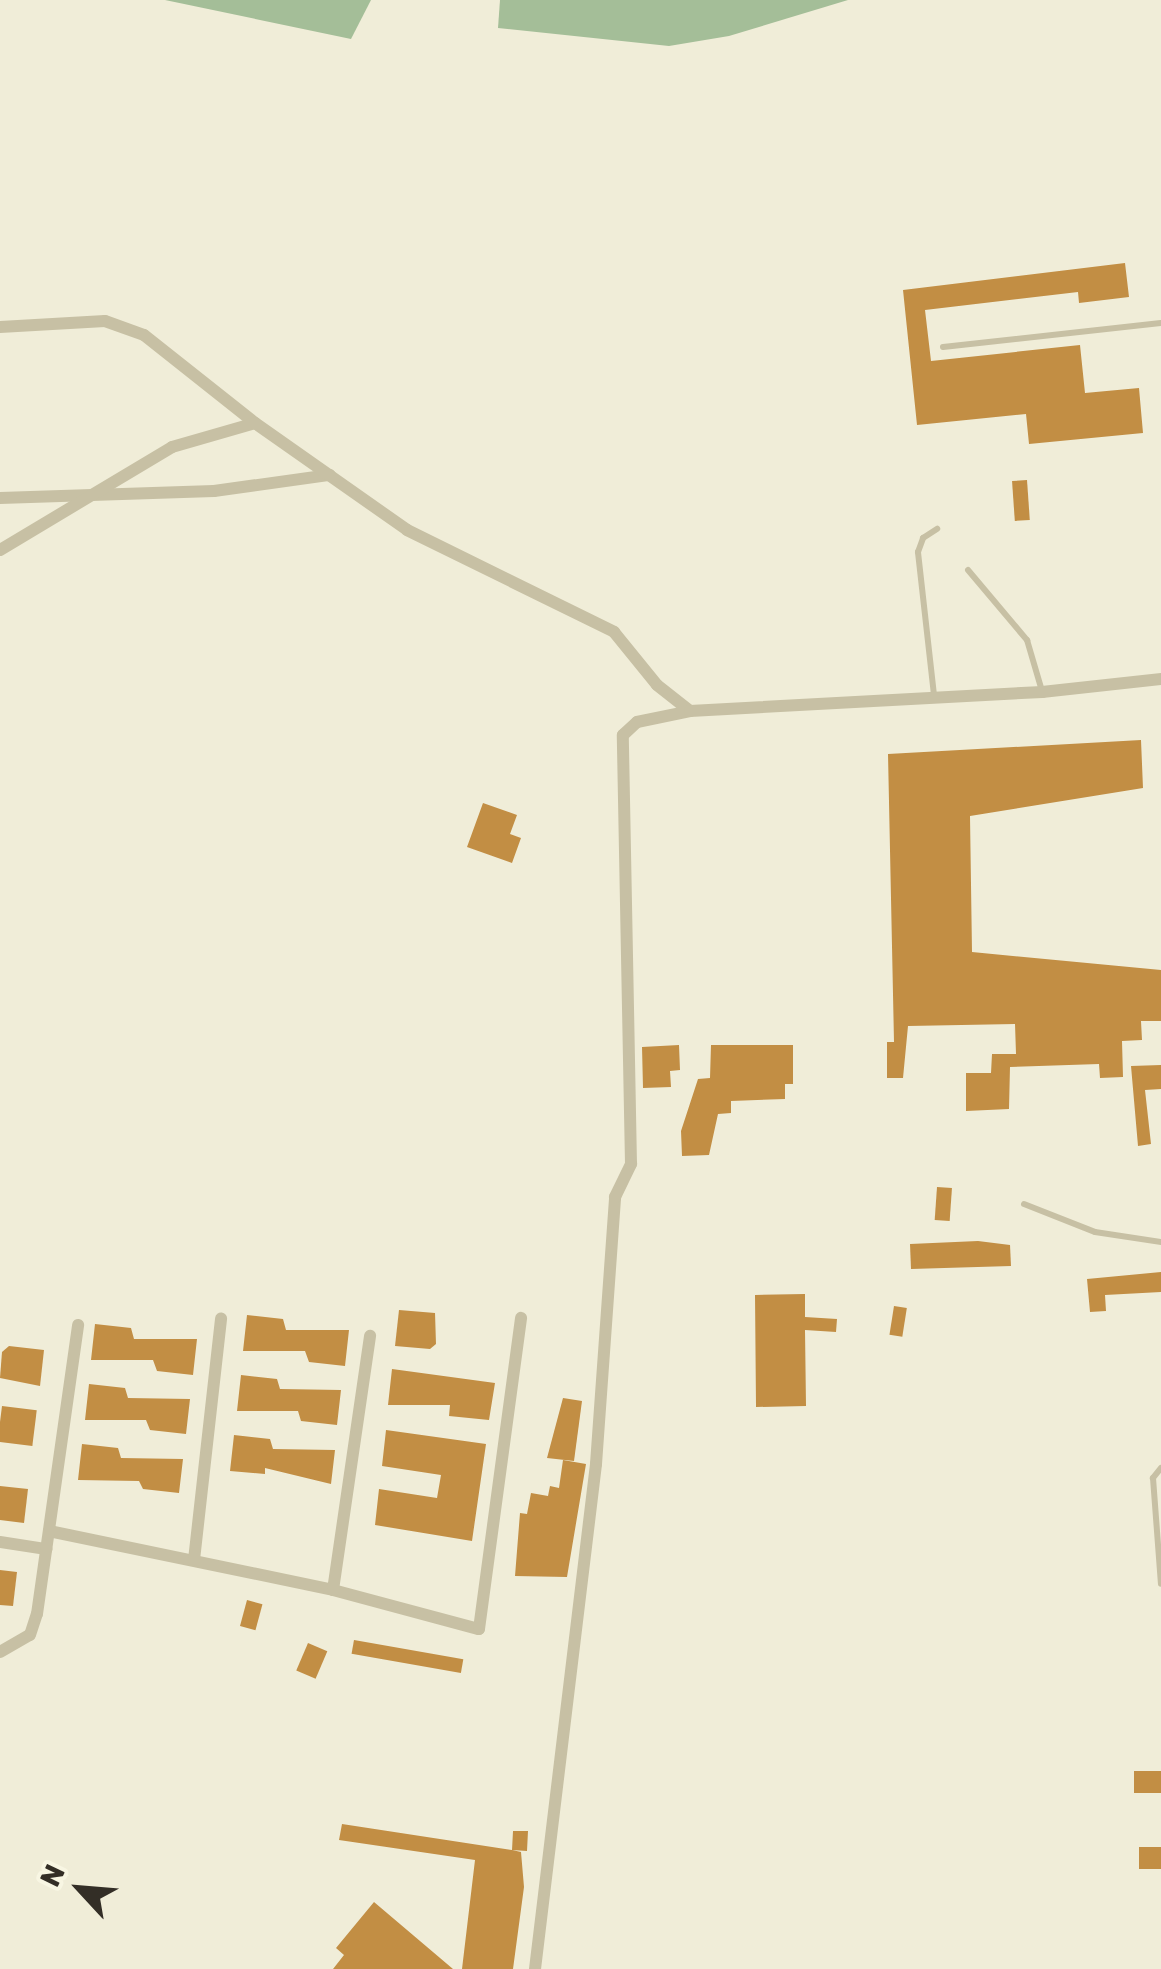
<!DOCTYPE html>
<style>
body{margin:0}
#map{position:relative;width:1161px;height:1969px;overflow:hidden;background:#f0edd8;font-family:Rubik,sans-serif}
div>[style]{position:absolute}
.green>*{inset:0;background:#a4be98}
.building>*{inset:0;background:#c28e44;transform-origin:0 0}
.service>*{height:6px;margin:-3px;padding:0 3px;transform-origin:3px;border-radius:3px;background:#c7c0a4}
.minor>*{height:12px;margin:-6px;padding:0 6px;transform-origin:6px;border-radius:6px;background:#c7c0a4}
span{translate:-50% -50%;white-space:nowrap;text-align:center;line-height:1.15;-webkit-text-stroke:8px #f8f6e3;paint-order:stroke}
.north{position:absolute;left:30px;top:1839px;width:100px;height:100px;-webkit-text-stroke:8px #f8f6e3;paint-order:stroke;rotate:296deg;font-size:28px;font-weight:700;line-height:40px;text-align:center;color:#332e26}
.north::after{content:'';display:block;margin:auto;width:35px;height:45px;background:#332e26;clip-path:polygon(50% 0,100% 100%,50% 72%,0 100%)}
</style>
<div id="map">
<div class="green">
<div style="clip-path:polygon(165px 0,371px 0,351px 39px)"></div>
<div style="clip-path:polygon(500px 0,848px 0,729px 36px,669px 46px,498px 28px)"></div>
</div>
<div class="building">
<div style="clip-path:polygon(1125px 263px,1129px 297px,1079px 303px,1078px 292px,925px 310px,931px 361px,1080px 345px,1085px 393px,1139px 388px,1143px 433px,1029px 444px,1026px 414px,917px 425px,903px 290px)"></div>
<div style="left:1027px;top:480px;width:40px;height:15px;rotate:86deg"></div>
<div style="clip-path:polygon(1141px 740px,1143px 788px,970px 816px,972px 952px,1161px 970px,1161px 1021px,1141px 1021px,1142px 1040px,1122px 1041px,1123px 1077px,1100px 1078px,1099px 1064px,1010px 1067px,1009px 1109px,966px 1111px,966px 1073px,991px 1073px,992px 1054px,1016px 1054px,1015px 1024px,908px 1026px,903px 1078px,887px 1078px,887px 1042px,894px 1042px,888px 754px)"></div>
<div style="clip-path:polygon(483px 803px,517px 815px,510px 834px,521px 838px,512px 863px,467px 847px)"></div>
<div style="clip-path:polygon(679px 1045px,680px 1070px,670px 1071px,671px 1087px,643px 1088px,642px 1047px)"></div>
<div style="clip-path:polygon(711px 1045px,793px 1045px,793px 1084px,785px 1084px,785px 1099px,731px 1101px,731px 1113px,718px 1114px,709px 1155px,682px 1156px,681px 1131px,698px 1079px,710px 1078px)"></div>
<div style="clip-path:polygon(1161px 1065px,1161px 1089px,1145px 1090px,1151px 1144px,1138px 1146px,1131px 1066px)"></div>
<div style="left:937px;top:1187px;width:15px;height:33px;rotate:4deg"></div>
<div style="clip-path:polygon(978px 1241px,1010px 1245px,1011px 1266px,911px 1269px,910px 1244px)"></div>
<div style="clip-path:polygon(1161px 1272px,1161px 1292px,1105px 1295px,1106px 1311px,1090px 1312px,1087px 1279px)"></div>
<div style="clip-path:polygon(805px 1294px,805px 1317px,837px 1319px,836px 1332px,805px 1330px,806px 1406px,756px 1407px,755px 1295px)"></div>
<div style="left:894px;top:1306px;width:13px;height:29px;rotate:9deg"></div>
<div style="clip-path:polygon(399px 1310px,435px 1313px,436px 1344px,430px 1349px,395px 1346px)"></div>
<div style="clip-path:polygon(247px 1315px,283px 1319px,286px 1330px,349px 1330px,345px 1366px,309px 1362px,305px 1351px,243px 1351px)"></div>
<div style="clip-path:polygon(95px 1324px,131px 1328px,134px 1339px,197px 1339px,193px 1375px,157px 1371px,153px 1360px,91px 1360px)"></div>
<div style="clip-path:polygon(9px 1346px,44px 1350px,40px 1386px,0 1378px,2px 1352px)"></div>
<div style="clip-path:polygon(392px 1369px,495px 1383px,489px 1420px,449px 1416px,450px 1405px,388px 1405px)"></div>
<div style="clip-path:polygon(241px 1375px,277px 1379px,280px 1389px,341px 1390px,337px 1425px,301px 1421px,298px 1411px,237px 1411px)"></div>
<div style="clip-path:polygon(89px 1384px,125px 1388px,128px 1398px,190px 1399px,186px 1434px,150px 1430px,146px 1420px,85px 1420px)"></div>
<div style="clip-path:polygon(563px 1398px,582px 1401px,574px 1461px,547px 1458px)"></div>
<div style="left:2px;top:1406px;width:35px;height:36px;rotate:7deg"></div>
<div style="clip-path:polygon(386px 1430px,486px 1444px,472px 1541px,375px 1525px,379px 1489px,437px 1498px,441px 1475px,382px 1466px)"></div>
<div style="clip-path:polygon(234px 1435px,270px 1439px,273px 1449px,335px 1450px,331px 1484px,265px 1468px,265px 1474px,230px 1471px)"></div>
<div style="clip-path:polygon(82px 1444px,118px 1448px,121px 1458px,183px 1459px,179px 1493px,143px 1489px,139px 1481px,78px 1480px)"></div>
<div style="clip-path:polygon(563px 1460px,586px 1464px,567px 1577px,515px 1576px,520px 1513px,527px 1514px,531px 1493px,548px 1496px,550px 1486px,559px 1488px)"></div>
<div style="clip-path:polygon(0 1486px,28px 1489px,24px 1523px,0 1520px)"></div>
<div style="clip-path:polygon(0 1570px,17px 1572px,13px 1606px,0 1605px)"></div>
<div style="left:247px;top:1600px;width:16px;height:27px;rotate:15deg"></div>
<div style="left:354px;top:1640px;width:111px;height:14px;rotate:10deg"></div>
<div style="left:308px;top:1643px;width:21px;height:30px;rotate:23deg"></div>
<div style="left:1161px;top:1771px;width:22px;height:27px;rotate:90deg"></div>
<div style="clip-path:polygon(342px 1824px,512px 1850px,513px 1831px,528px 1831px,527px 1851px,512px 1850px,521px 1852px,524px 1887px,513px 1969px,462px 1969px,475px 1860px,339px 1840px)"></div>
<div style="left:1161px;top:1847px;width:22px;height:22px;rotate:90deg"></div>
<div style="clip-path:polygon(374px 1902px,453px 1969px,333px 1969px,344px 1955px,336px 1948px)"></div>
</div>
<div class="service">
<div style="left:943px;top:347px;width:219px;rotate:-6.3deg"></div>
<div style="left:968px;top:570px;width:92px;rotate:49.9deg"></div>
<div style="left:1027px;top:640px;width:53px;rotate:73.6deg"></div>
<div style="left:934px;top:695px;width:144px;rotate:-96.4deg"></div>
<div style="left:918px;top:552px;width:15px;rotate:-70deg"></div>
<div style="left:923px;top:538px;width:17px;rotate:-33deg"></div>
<div style="left:1024px;top:1204px;width:76px;rotate:21.5deg"></div>
<div style="left:1095px;top:1232px;width:67px;rotate:8.6deg"></div>
<div style="left:1161px;top:1468px;width:13px;rotate:129deg"></div>
<div style="left:1153px;top:1478px;width:106px;rotate:85.7deg"></div>
</div>
<div class="minor">
<div style="left:0;top:327px;width:105px;rotate:-3.3deg"></div>
<div style="left:105px;top:321px;width:41px;rotate:19.7deg"></div>
<div style="left:144px;top:335px;width:142px;rotate:38.4deg"></div>
<div style="left:0;top:498px;width:214px;rotate:-1.9deg"></div>
<div style="left:214px;top:491px;width:117px;rotate:-7.9deg"></div>
<div style="left:0;top:550px;width:200px;rotate:-30.9deg"></div>
<div style="left:172px;top:447px;width:86px;rotate:-16.1deg"></div>
<div style="left:255px;top:423px;width:186px;rotate:35.1deg"></div>
<div style="left:407px;top:530px;width:231px;rotate:26.2deg"></div>
<div style="left:614px;top:632px;width:68px;rotate:50.9deg"></div>
<div style="left:657px;top:685px;width:42px;rotate:38.2deg"></div>
<div style="left:49px;top:1531px;width:290px;rotate:11.7deg"></div>
<div style="left:333px;top:1590px;width:151px;rotate:15deg"></div>
<div style="left:479px;top:1629px;width:314px;rotate:-82.3deg"></div>
<div style="left:0;top:1542px;width:47px;rotate:8.7deg"></div>
<div style="left:194px;top:1560px;width:243px;rotate:-83.6deg"></div>
<div style="left:333px;top:1590px;width:257px;rotate:-81.7deg"></div>
<div style="left:0;top:1652px;width:34px;rotate:-30deg"></div>
<div style="left:30px;top:1635px;width:22px;rotate:-72deg"></div>
<div style="left:37px;top:1614px;width:292px;rotate:-81.9deg"></div>
<div style="left:535px;top:1969px;width:509px;rotate:-83.11deg"></div>
<div style="left:596px;top:1464px;width:268px;rotate:-85.9deg"></div>
<div style="left:615px;top:1197px;width:37px;rotate:-64deg"></div>
<div style="left:631px;top:1164px;width:429px;rotate:-91.1deg"></div>
<div style="left:623px;top:735px;width:19px;rotate:-43deg"></div>
<div style="left:637px;top:722px;width:54px;rotate:-11.7deg"></div>
<div style="left:690px;top:711px;width:353px;rotate:-3.1deg"></div>
<div style="left:1042px;top:692px;width:120px;rotate:-6.2deg"></div>
</div>
<div class="north">N</div>
</div>
